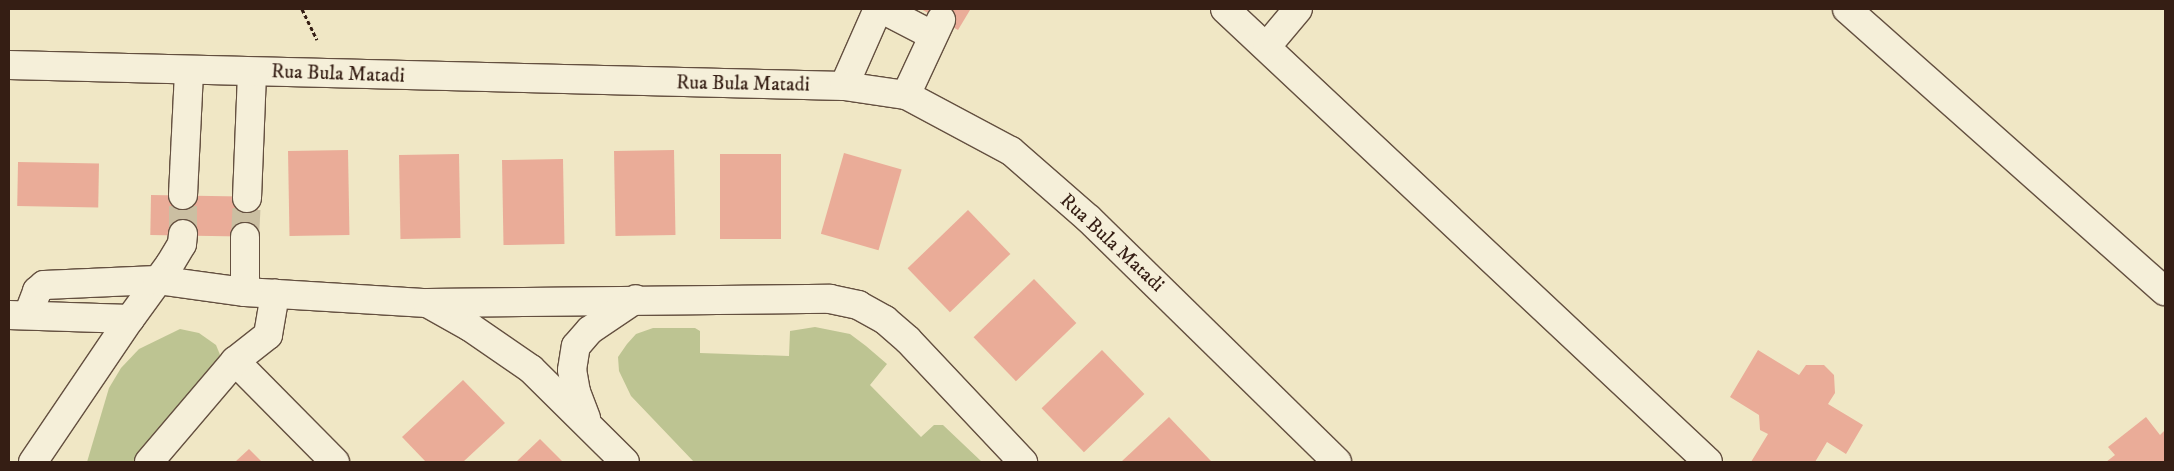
<!DOCTYPE html>
<style>
body{margin:0}
#map{position:relative;width:2174px;height:471px;overflow:hidden;background:#f0e7c5;font-family:"IM FELL DW Pica",serif}
div>[style]{position:absolute}
.green>*{inset:0;background:#bdc492}
.building>*{inset:0;background:#eaac98;transform-origin:0 0}
.street-tunnel>*{height:28px;margin-top:-14px;transform-origin:0;background:repeating-linear-gradient(90deg,#cbbfa2 0 28px,transparent 0 42px)}
.path>*{height:3px;margin-top:-1.5px;transform-origin:0;background:repeating-linear-gradient(90deg,#351e14 0 4px,transparent 0 6.5px)}
.roads{filter:drop-shadow(1px 0 #645040) drop-shadow(-1px 0 #645040) drop-shadow(0 1px #645040) drop-shadow(0 -1px #645040)}
.street>*{height:28px;margin:-14px;padding:0 14px;transform-origin:14px;border-radius:14px;background:#f5efd9}
.secondary>*{height:28px;margin:-14px;padding:0 14px;transform-origin:14px;border-radius:14px;background:#f5efd9}
span{translate:-50% -50%;white-space:nowrap;text-align:center;line-height:1.15;-webkit-text-stroke:4.5px #f5efd9;paint-order:stroke}
.street-label{font-size:20px;color:#351e14}
.frame{position:absolute;inset:0;border:10px solid #351e14;pointer-events:none}
</style>
<div id="map">
<div class="green">
<div style="clip-path:polygon(815px 327px,850px 334px,866px 346px,887px 364px,870px 385px,921px 437px,934px 425px,943px 425px,982px 462px,694px 462px,631px 396px,619px 371px,618px 357px,627px 344px,636px 334px,653px 328px,695px 328px,700px 331px,700px 353px,789px 356px,790px 331px)"></div>
<div style="clip-path:polygon(180px 329px,199px 333px,216px 345px,223px 362px,135px 462px,87px 462px,109px 388px,121px 368px,139px 349px)"></div>
</div>
<div class="building">
<div style="clip-path:polygon(921px 9px,968px 9px,970px 10px,958px 30px)"></div>
<div style="left:348px;top:150px;width:85px;height:60px;rotate:89deg"></div>
<div style="left:674px;top:150px;width:85px;height:60px;rotate:89deg"></div>
<div style="left:844px;top:153px;width:60px;height:84px;rotate:16deg"></div>
<div style="left:459px;top:154px;width:84px;height:60px;rotate:89deg"></div>
<div style="left:720px;top:154px;width:61px;height:85px"></div>
<div style="left:563px;top:159px;width:85px;height:61px;rotate:89deg"></div>
<div style="left:18px;top:162px;width:81px;height:44px;rotate:1deg"></div>
<div style="left:151px;top:195px;width:107px;height:40px;rotate:1deg"></div>
<div style="left:968px;top:210px;width:61px;height:84px;rotate:46deg"></div>
<div style="left:1034px;top:279px;width:61px;height:84px;rotate:46deg"></div>
<div style="left:1102px;top:350px;width:61px;height:84px;rotate:46deg"></div>
<div style="clip-path:polygon(1758px 350px,1799px 375px,1806px 365px,1824px 365px,1834px 375px,1835px 393px,1828px 404px,1863px 425px,1846px 454px,1827px 442px,1815px 462px,1751px 462px,1768px 434px,1760px 430px,1759px 415px,1730px 397px)"></div>
<div style="clip-path:polygon(463px 380px,505px 423px,463px 462px,426px 462px,402px 437px)"></div>
<div style="clip-path:polygon(1169px 417px,1211px 461px,1121px 462px)"></div>
<div style="clip-path:polygon(2146px 417px,2160px 435px,2165px 430px,2165px 462px,2106px 462px,2115px 455px,2108px 447px)"></div>
<div style="clip-path:polygon(540px 439px,563px 462px,516px 462px)"></div>
<div style="clip-path:polygon(249px 449px,262px 462px,235px 462px)"></div>
</div>
<div class="street-tunnel">
<div style="left:183px;top:234px;width:39px;rotate:-90deg"></div>
<div style="left:245px;top:237px;width:39px;rotate:-87deg"></div>
</div>
<div class="path">
<div style="left:302px;top:9px;width:34px;rotate:64deg"></div>
</div>
<div class="roads">
<div class="street">
<div style="left:882px;top:9px;width:56px;rotate:27.5deg"></div>
<div style="left:1225px;top:9px;width:662px;rotate:43.16deg"></div>
<div style="left:1847px;top:9px;width:425px;rotate:41.6deg"></div>
<div style="left:1267px;top:46px;width:48px;rotate:-50deg"></div>
<div style="left:844px;top:86px;width:84px;rotate:-66.2deg"></div>
<div style="left:906px;top:95px;width:83px;rotate:-65deg"></div>
<div style="left:183px;top:195px;width:124px;rotate:-87.2deg"></div>
<div style="left:247px;top:198px;width:126px;rotate:-87.7deg"></div>
<div style="left:245px;top:292px;width:55px;rotate:-90deg"></div>
<div style="left:429px;top:304px;width:47px;rotate:29.3deg"></div>
<div style="left:470px;top:327px;width:74px;rotate:34.5deg"></div>
<div style="left:531px;top:369px;width:132px;rotate:44.7deg"></div>
<div style="left:9px;top:315px;width:121px;rotate:1.9deg"></div>
<div style="left:130px;top:319px;width:68px;rotate:-54deg"></div>
<div style="left:170px;top:264px;width:23px;rotate:-59deg"></div>
<div style="left:182px;top:244px;width:10px;rotate:-84deg"></div>
<div style="left:28px;top:315px;width:26px;rotate:-69deg"></div>
<div style="left:37px;top:291px;width:9px;rotate:-41deg"></div>
<div style="left:44px;top:285px;width:113px;rotate:-2.5deg"></div>
<div style="left:157px;top:280px;width:89px;rotate:7.8deg"></div>
<div style="left:245px;top:292px;width:182px;rotate:3.5deg"></div>
<div style="left:427px;top:303px;width:403px;rotate:-0.6deg"></div>
<div style="left:830px;top:299px;width:29px;rotate:12deg"></div>
<div style="left:858px;top:305px;width:31px;rotate:29deg"></div>
<div style="left:885px;top:320px;width:30px;rotate:41deg"></div>
<div style="left:908px;top:340px;width:168px;rotate:46.7deg"></div>
<div style="left:235px;top:361px;width:142px;rotate:45.3deg"></div>
<div style="left:586px;top:418px;width:28px;rotate:-111deg"></div>
<div style="left:576px;top:392px;width:22px;rotate:-100deg"></div>
<div style="left:572px;top:370px;width:24px;rotate:-81deg"></div>
<div style="left:576px;top:346px;width:21px;rotate:-49deg"></div>
<div style="left:590px;top:330px;width:55px;rotate:-34deg"></div>
<div style="left:33px;top:462px;width:173px;rotate:-55.9deg"></div>
<div style="left:149px;top:462px;width:133px;rotate:-49.6deg"></div>
<div style="left:235px;top:361px;width:42px;rotate:-38.2deg"></div>
<div style="left:268px;top:335px;width:42px;rotate:-80.3deg"></div>
</div>
<div class="secondary">
<div style="left:9px;top:65px;width:835px;rotate:1.44deg"></div>
<div style="left:844px;top:86px;width:63px;rotate:8.3deg"></div>
<div style="left:906px;top:95px;width:119px;rotate:28.1deg"></div>
<div style="left:1011px;top:151px;width:103px;rotate:41.1deg"></div>
<div style="left:1089px;top:219px;width:347px;rotate:44.4deg"></div>
</div>
</div>
<div class="street-label">
<span style="left:338px;top:74px;rotate:2deg">Rua Bula Matadi</span>
<span style="left:743px;top:84px;rotate:1deg">Rua Bula Matadi</span>
<span style="left:1112px;top:243px;rotate:43deg">Rua Bula Matadi</span>
</div>
<div class="frame"></div>
</div>
